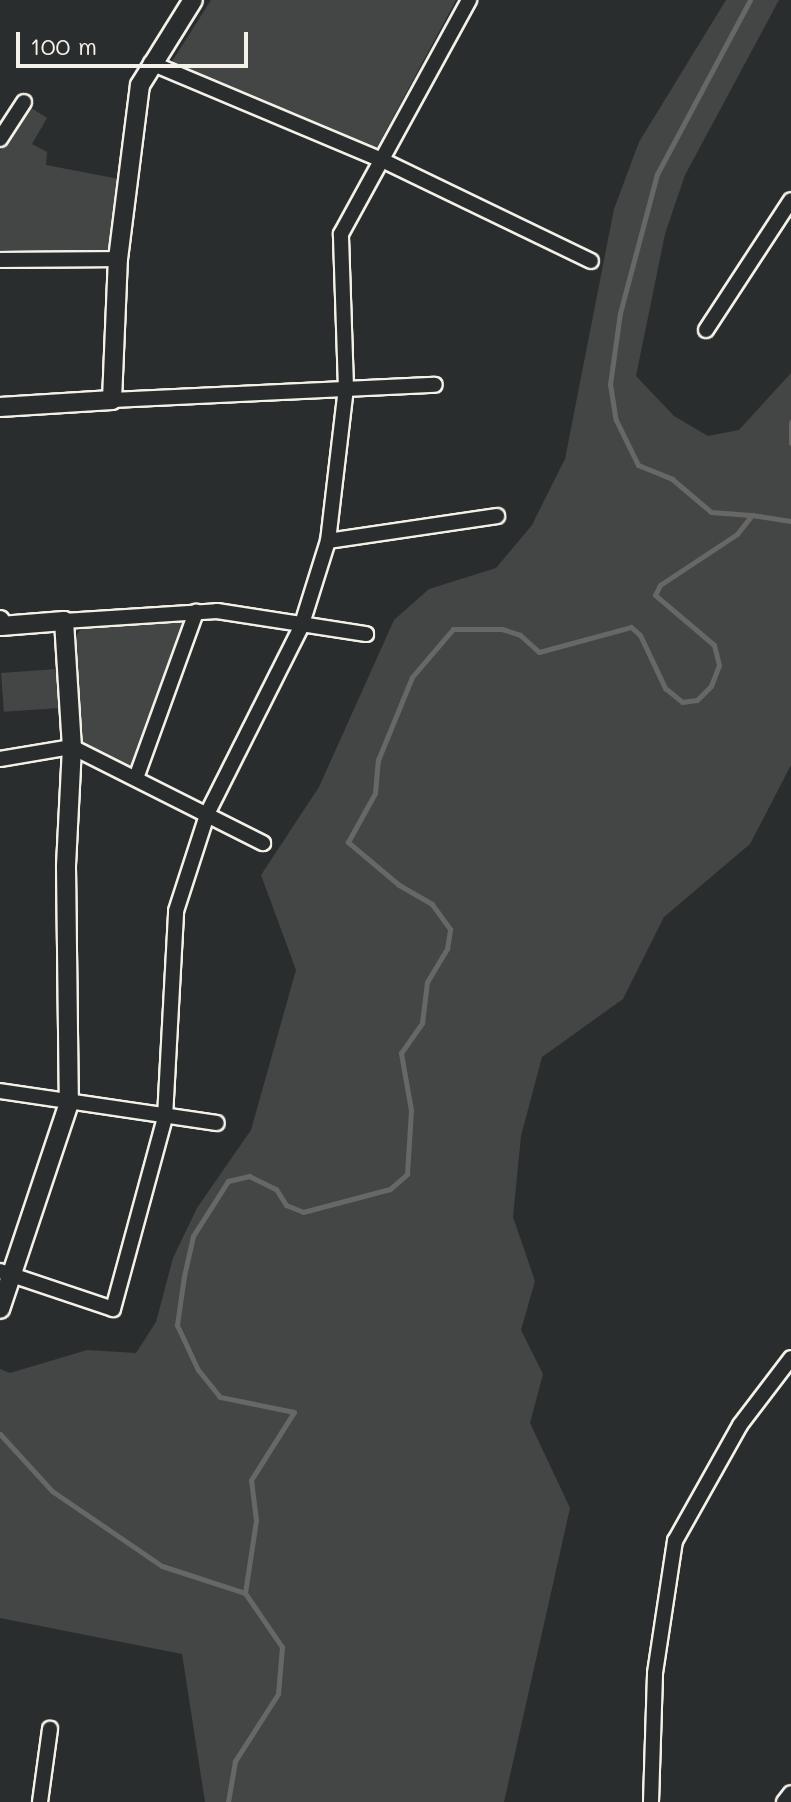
<!DOCTYPE html>
<style>
body{margin:0}
#map{position:relative;width:791px;height:1802px;overflow:hidden;background:#2a2d2e;font-family:Mali,sans-serif}
div>[style]{position:absolute}
.green>*{inset:0;background:#444645;transform-origin:0 0}
.stream>*{height:5px;margin:-2.5px;padding:0 2.5px;transform-origin:2.5px;border-radius:2.5px;background:#676866}
.roads{filter:drop-shadow(2px 0 #f4f1e8) drop-shadow(-2px 0 #f4f1e8) drop-shadow(0 2px #f4f1e8) drop-shadow(0 -2px #f4f1e8)}
.minor>*{height:14px;margin:-7px;padding:0 7px;transform-origin:7px;border-radius:7px;background:#2a2d2e}
.tertiary>*{height:18px;margin:-9px;padding:0 9px;transform-origin:9px;border-radius:9px;background:#2a2d2e}
span{translate:-50% -50%;white-space:nowrap;text-align:center;line-height:1.15;-webkit-text-stroke:6px #2a2d2e;paint-order:stroke}
.scale{position:absolute;left:16px;top:32px;width:232px;height:36px;box-sizing:border-box;border:4px solid #f4f1e8;border-top:0;padding-left:10px;font-size:24px;line-height:28px;white-space:nowrap;color:#f4f1e8;-webkit-text-stroke:6px #2a2d2e;paint-order:stroke}
</style>
<div id="map">
<div class="green">
<div style="clip-path:polygon(211px 0,456px 0,376px 149px,171px 63px)"></div>
<div style="clip-path:polygon(726px 0,779px 0,685px 175px,665px 234px,636px 376px,674px 416px,708px 436px,739px 430px,791px 373px,791px 765px,750px 844px,664px 917px,623px 999px,542px 1057px,521px 1136px,513px 1217px,535px 1281px,521px 1330px,543px 1374px,530px 1423px,570px 1508px,504px 1802px,205px 1802px,182px 1654px,0 1618px,0 1369px,10px 1373px,87px 1350px,136px 1353px,156px 1322px,173px 1258px,197px 1208px,251px 1130px,296px 970px,261px 875px,319px 787px,394px 620px,429px 589px,496px 568px,532px 525px,565px 459px,614px 209px,639px 142px)"></div>
<div style="clip-path:polygon(28px 106px,47px 118px,32px 144px,47px 152px,46px 165px,119px 179px,113px 244px,108px 251px,0 256px,0 151px)"></div>
<div style="clip-path:polygon(185px 622px,134px 767px,82px 745px,74px 639px,82px 627px)"></div>
<div style="left:57px;top:669px;width:39px;height:56px;rotate:86deg"></div>
</div>
<div class="stream">
<div style="left:750px;top:0;width:197px;rotate:118.1deg"></div>
<div style="left:657px;top:174px;width:144px;rotate:104.9deg"></div>
<div style="left:620px;top:313px;width:72px;rotate:98deg"></div>
<div style="left:610px;top:384px;width:36px;rotate:81deg"></div>
<div style="left:616px;top:420px;width:50px;rotate:63.9deg"></div>
<div style="left:638px;top:465px;width:37px;rotate:22deg"></div>
<div style="left:672px;top:479px;width:51px;rotate:40.2deg"></div>
<div style="left:711px;top:512px;width:40px;rotate:4.3deg"></div>
<div style="left:791px;top:422px;width:21px;rotate:90deg"></div>
<div style="left:0;top:1434px;width:77px;rotate:47.6deg"></div>
<div style="left:52px;top:1491px;width:133px;rotate:34.3deg"></div>
<div style="left:162px;top:1566px;width:87px;rotate:18deg"></div>
<div style="left:245px;top:1593px;width:65px;rotate:55.6deg"></div>
<div style="left:282px;top:1647px;width:47px;rotate:94.9deg"></div>
<div style="left:278px;top:1694px;width:80px;rotate:122.7deg"></div>
<div style="left:235px;top:1761px;width:42px;rotate:99.7deg"></div>
<div style="left:245px;top:1593px;width:74px;rotate:-81.4deg"></div>
<div style="left:256px;top:1520px;width:40px;rotate:-97.1deg"></div>
<div style="left:251px;top:1480px;width:80px;rotate:-57.7deg"></div>
<div style="left:294px;top:1412px;width:76px;rotate:-168.5deg"></div>
<div style="left:220px;top:1397px;width:35px;rotate:-129deg"></div>
<div style="left:198px;top:1370px;width:50px;rotate:-115deg"></div>
<div style="left:177px;top:1325px;width:49px;rotate:-81.9deg"></div>
<div style="left:184px;top:1276px;width:41px;rotate:-77.3deg"></div>
<div style="left:193px;top:1236px;width:65px;rotate:-57.5deg"></div>
<div style="left:228px;top:1181px;width:22px;rotate:-13deg"></div>
<div style="left:249px;top:1176px;width:30px;rotate:26deg"></div>
<div style="left:276px;top:1189px;width:19px;rotate:58deg"></div>
<div style="left:286px;top:1205px;width:18px;rotate:22deg"></div>
<div style="left:303px;top:1212px;width:90px;rotate:-14.8deg"></div>
<div style="left:390px;top:1189px;width:23px;rotate:-41deg"></div>
<div style="left:407px;top:1174px;width:64px;rotate:-86.4deg"></div>
<div style="left:411px;top:1110px;width:58px;rotate:-100deg"></div>
<div style="left:401px;top:1053px;width:37px;rotate:-55deg"></div>
<div style="left:422px;top:1023px;width:41px;rotate:-83deg"></div>
<div style="left:427px;top:982px;width:39px;rotate:-59deg"></div>
<div style="left:447px;top:949px;width:20px;rotate:-81deg"></div>
<div style="left:450px;top:929px;width:31px;rotate:-126deg"></div>
<div style="left:432px;top:904px;width:38px;rotate:-150deg"></div>
<div style="left:399px;top:885px;width:67px;rotate:-139.9deg"></div>
<div style="left:348px;top:842px;width:56px;rotate:-61.1deg"></div>
<div style="left:375px;top:793px;width:33px;rotate:-85deg"></div>
<div style="left:378px;top:760px;width:90px;rotate:-67.7deg"></div>
<div style="left:412px;top:677px;width:63px;rotate:-49.5deg"></div>
<div style="left:453px;top:629px;width:49px"></div>
<div style="left:502px;top:629px;width:19px;rotate:18deg"></div>
<div style="left:520px;top:635px;width:25px;rotate:42deg"></div>
<div style="left:539px;top:652px;width:95px;rotate:-15.2deg"></div>
<div style="left:631px;top:627px;width:12px;rotate:42deg"></div>
<div style="left:640px;top:635px;width:59px;rotate:64.7deg"></div>
<div style="left:665px;top:688px;width:22px;rotate:39deg"></div>
<div style="left:682px;top:702px;width:15px;rotate:-8deg"></div>
<div style="left:697px;top:700px;width:20px;rotate:-45deg"></div>
<div style="left:711px;top:686px;width:22px;rotate:-69deg"></div>
<div style="left:719px;top:665px;width:21px;rotate:-104deg"></div>
<div style="left:714px;top:645px;width:77px;rotate:-139.7deg"></div>
<div style="left:655px;top:595px;width:11px;rotate:-63deg"></div>
<div style="left:660px;top:585px;width:92px;rotate:-33.5deg"></div>
<div style="left:737px;top:534px;width:24px;rotate:-52deg"></div>
<div style="left:752px;top:515px;width:39px;rotate:9deg"></div>
</div>
<div class="roads">
<div class="minor">
<div style="left:151px;top:63px;width:251px;rotate:22.8deg"></div>
<div style="left:382px;top:160px;width:232px;rotate:25.8deg"></div>
<div style="left:0;top:139px;width:44px;rotate:-57deg"></div>
<div style="left:0;top:260px;width:118px;rotate:-0.5deg"></div>
<div style="left:706px;top:330px;width:155px;rotate:-56.8deg"></div>
<div style="left:112px;top:400px;width:323px;rotate:-2.7deg"></div>
<div style="left:328px;top:541px;width:171px;rotate:-8.4deg"></div>
<div style="left:64px;top:621px;width:153px;rotate:-3.7deg"></div>
<div style="left:217px;top:611px;width:151px;rotate:8.8deg"></div>
<div style="left:0;top:759px;width:73px;rotate:-9.5deg"></div>
<div style="left:72px;top:747px;width:214px;rotate:26.7deg"></div>
<div style="left:136px;top:778px;width:177px;rotate:-70.1deg"></div>
<div style="left:0;top:1091px;width:219px;rotate:8.4deg"></div>
<div style="left:0;top:1271px;width:119px;rotate:18.6deg"></div>
<div style="left:113px;top:1309px;width:199px;rotate:-74.8deg"></div>
<div style="left:165px;top:1117px;width:206px;rotate:-86.9deg"></div>
<div style="left:176px;top:911px;width:104px;rotate:-72.1deg"></div>
<div style="left:208px;top:812px;width:207px;rotate:-63.3deg"></div>
<div style="left:301px;top:627px;width:90px;rotate:-72.6deg"></div>
<div style="left:328px;top:541px;width:154px;rotate:-83.3deg"></div>
<div style="left:346px;top:388px;width:154px;rotate:-91.9deg"></div>
<div style="left:341px;top:234px;width:267px;rotate:-61.3deg"></div>
<div style="left:40px;top:1802px;width:74px;rotate:-82.2deg"></div>
<div style="left:651px;top:1802px;width:129px;rotate:-88.2deg"></div>
<div style="left:655px;top:1673px;width:134px;rotate:-81.4deg"></div>
<div style="left:675px;top:1541px;width:133px;rotate:-60.7deg"></div>
<div style="left:740px;top:1425px;width:84px;rotate:-52.7deg"></div>
<div style="left:784px;top:1802px;width:11px;rotate:-52deg"></div>
</div>
<div class="tertiary">
<div style="left:0;top:407px;width:112px;rotate:-3.6deg"></div>
<div style="left:112px;top:400px;width:141px;rotate:-87.6deg"></div>
<div style="left:118px;top:259px;width:175px;rotate:-82.8deg"></div>
<div style="left:140px;top:85px;width:100px;rotate:-58.1deg"></div>
<div style="left:0;top:620px;width:6px;rotate:81deg"></div>
<div style="left:1px;top:626px;width:63px;rotate:-4.5deg"></div>
<div style="left:64px;top:621px;width:126px;rotate:86.4deg"></div>
<div style="left:72px;top:747px;width:120px;rotate:92.9deg"></div>
<div style="left:66px;top:867px;width:236px;rotate:89.3deg"></div>
<div style="left:69px;top:1103px;width:217px;rotate:108.5deg"></div>
</div>
</div>
<div class="scale">100 m</div>
</div>
